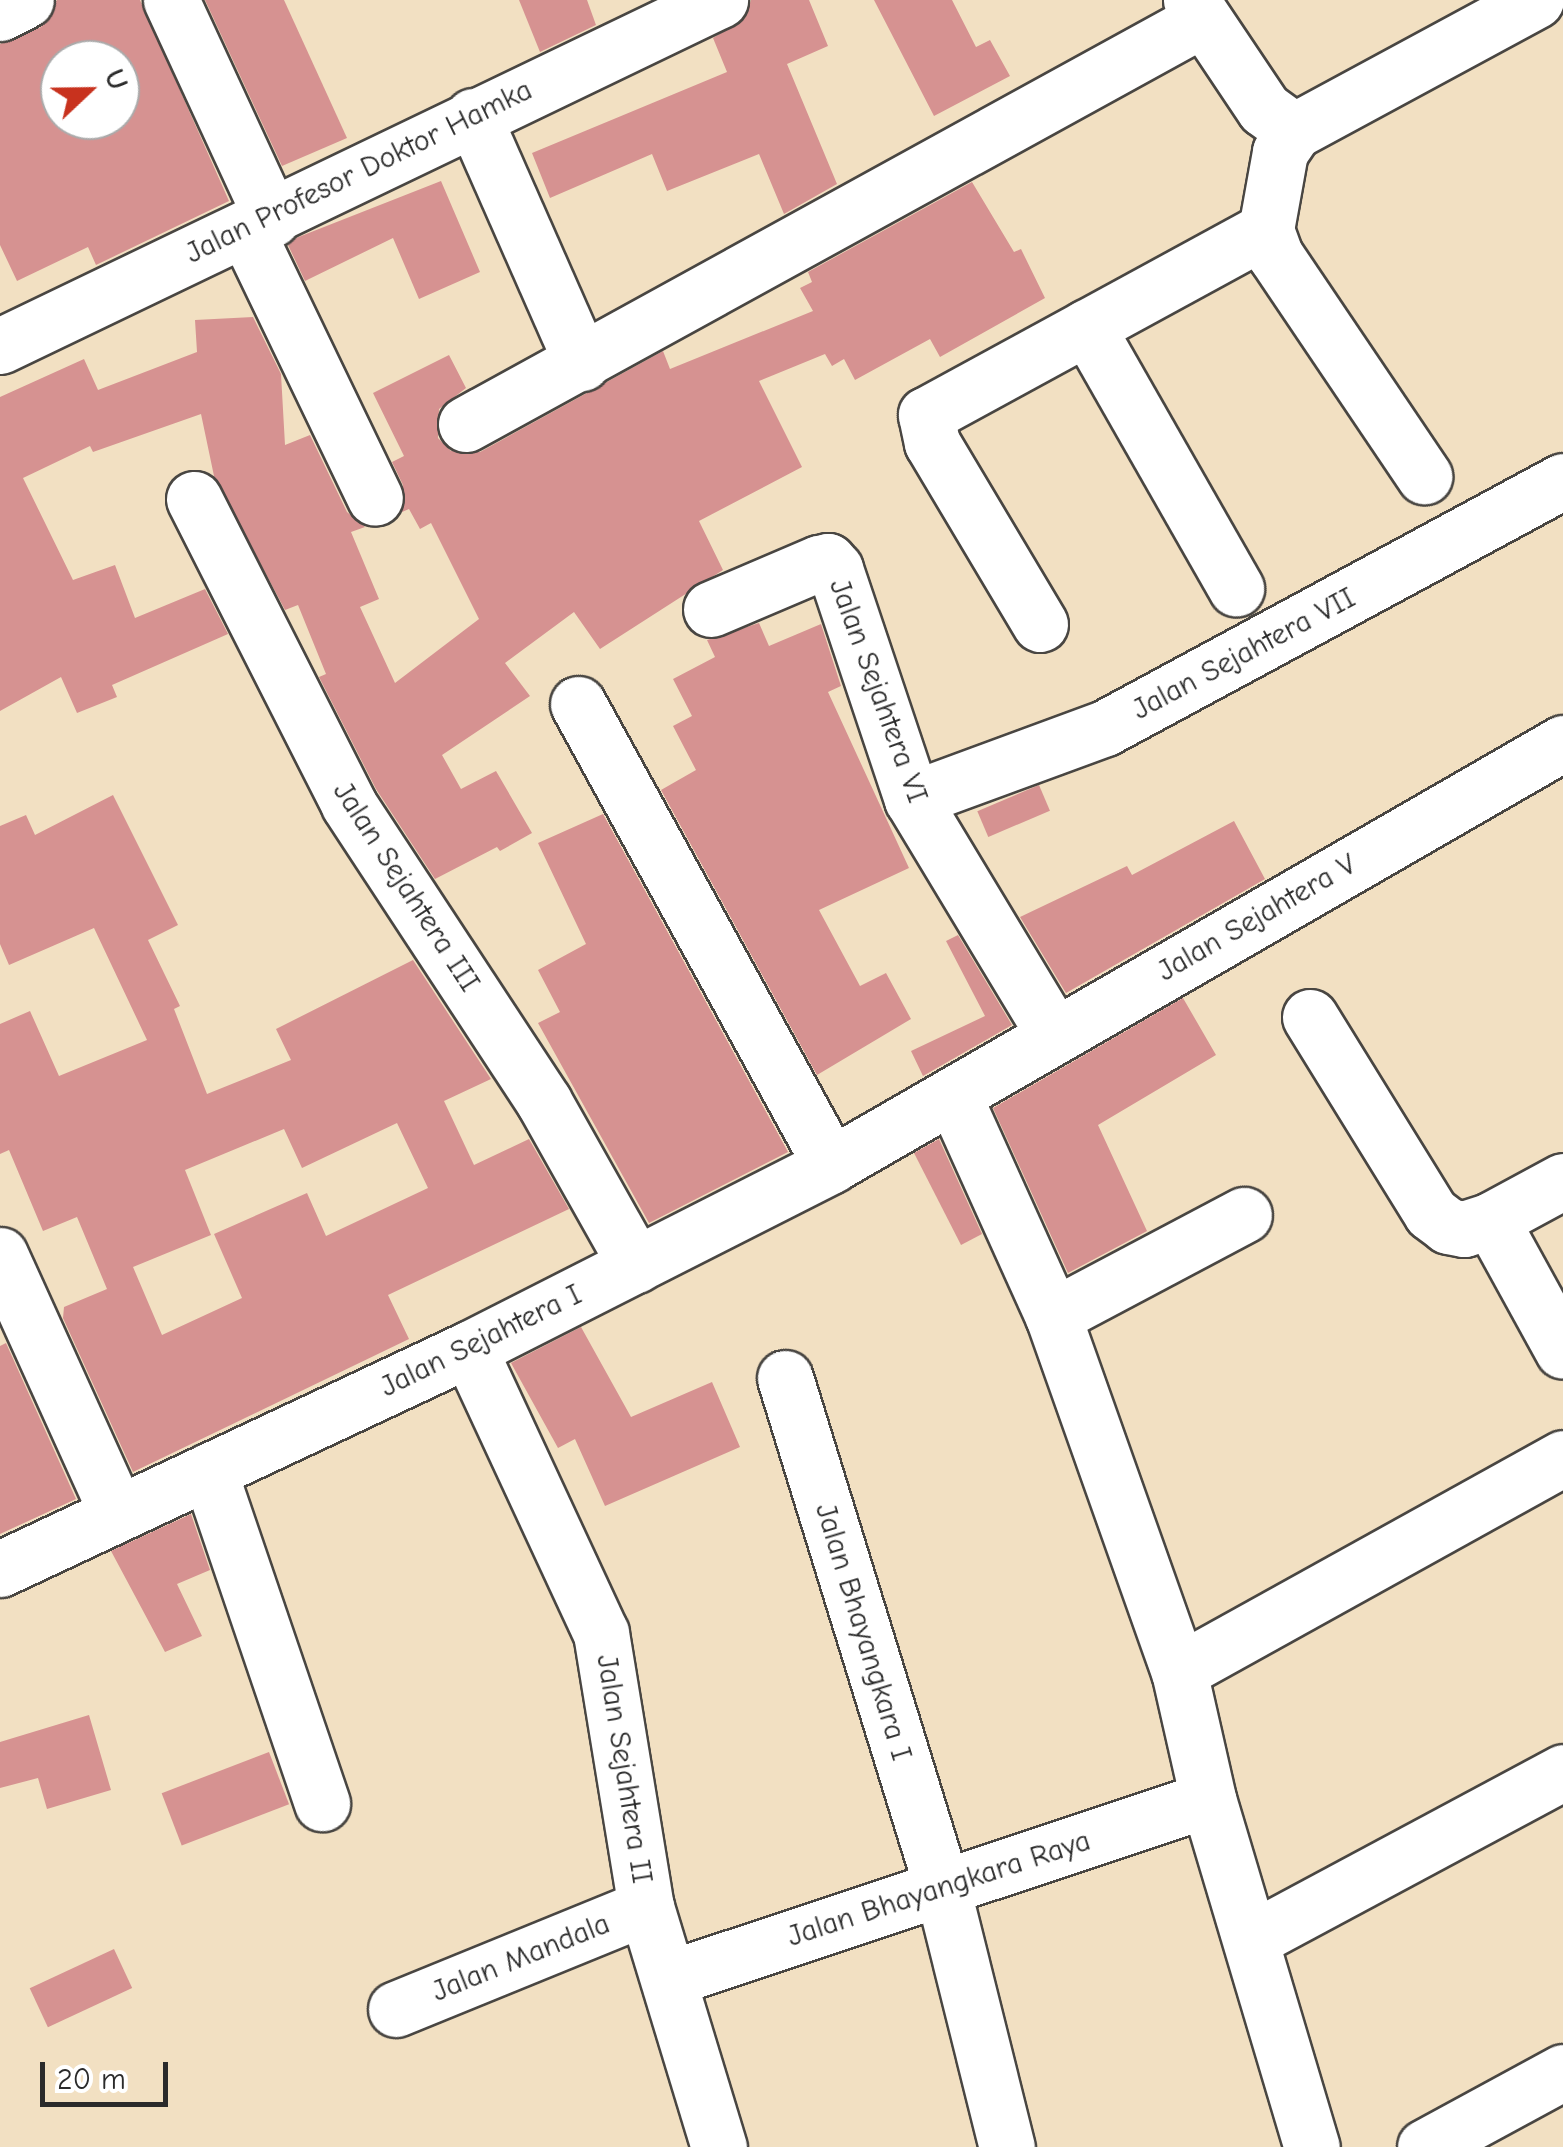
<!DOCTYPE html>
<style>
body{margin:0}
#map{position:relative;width:1563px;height:2147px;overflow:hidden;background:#f2e0c2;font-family:"Comic Neue",sans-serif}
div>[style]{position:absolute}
.building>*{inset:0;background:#d69291;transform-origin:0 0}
.roads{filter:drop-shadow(2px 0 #494642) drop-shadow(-2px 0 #494642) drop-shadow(0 2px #494642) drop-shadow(0 -2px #494642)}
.minor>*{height:55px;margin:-27.5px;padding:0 27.5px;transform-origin:27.5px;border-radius:27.5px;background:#fff}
span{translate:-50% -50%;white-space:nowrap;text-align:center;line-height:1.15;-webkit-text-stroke:8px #fff;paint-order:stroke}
.street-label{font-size:30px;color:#2b2b2b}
.north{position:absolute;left:40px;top:40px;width:100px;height:100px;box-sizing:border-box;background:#fff;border:2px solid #aaa;border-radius:50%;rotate:68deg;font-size:28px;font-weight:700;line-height:40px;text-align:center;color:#2b2b2b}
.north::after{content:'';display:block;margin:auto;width:35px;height:45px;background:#c8321e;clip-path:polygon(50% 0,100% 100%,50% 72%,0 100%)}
.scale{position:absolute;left:40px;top:2062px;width:128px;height:45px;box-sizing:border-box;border:5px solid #2b2b2b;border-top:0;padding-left:12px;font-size:30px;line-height:35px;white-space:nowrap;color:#2b2b2b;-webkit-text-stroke:8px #fff;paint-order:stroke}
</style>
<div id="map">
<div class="building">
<div style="clip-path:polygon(evenodd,57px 0,140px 0,229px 201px,96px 265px,88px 247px,17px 281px,0 245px,0 44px,41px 27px,57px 0,60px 60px,120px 60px,120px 120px,60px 120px,60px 60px)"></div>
<div style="clip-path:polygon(205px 0,284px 0,347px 138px,282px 166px)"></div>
<div style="clip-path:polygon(519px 0,587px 0,596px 25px,540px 52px)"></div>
<div style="clip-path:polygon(751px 0,809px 0,828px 46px,787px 64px,837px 184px,784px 214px,759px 154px,667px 191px,652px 154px,550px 198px,532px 153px,727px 72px,713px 38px,745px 18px)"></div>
<div style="clip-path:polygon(874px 0,952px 0,976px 47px,990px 40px,1010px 76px,934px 116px)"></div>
<div style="clip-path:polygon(441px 181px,480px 272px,419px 299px,393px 238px,305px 281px,288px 245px,296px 238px)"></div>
<div style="clip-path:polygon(972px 182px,1014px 252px,1021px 249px,1045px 298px,940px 357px,930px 339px,855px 380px,844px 359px,832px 366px,825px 354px,759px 381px,802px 467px,699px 521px,723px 570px,600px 649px,574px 612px,505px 663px,530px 696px,442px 755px,461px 789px,496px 771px,532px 833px,500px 851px,497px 847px,435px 879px,376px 789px,319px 677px,326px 674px,298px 605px,285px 610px,214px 476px,201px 414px,93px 452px,90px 446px,23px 478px,73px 580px,115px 565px,135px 618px,205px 589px,228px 634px,112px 685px,117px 697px,77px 713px,61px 677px,0 711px,0 397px,84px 359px,98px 390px,197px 352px,195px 320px,253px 317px,281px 374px,285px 445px,310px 435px,347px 512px,365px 527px,351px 532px,379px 599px,360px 607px,395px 683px,479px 619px,431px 523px,420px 529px,409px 509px,402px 512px,403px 485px,392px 462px,404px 456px,373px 393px,449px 355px,466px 388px,439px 409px,438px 438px,451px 451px,480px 452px,663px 351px,670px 369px,813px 311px,800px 288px,812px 282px,808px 272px)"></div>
<div style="clip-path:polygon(759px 623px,769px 646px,821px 624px,841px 686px,828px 692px,909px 868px,819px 910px,860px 986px,886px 973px,911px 1019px,817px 1075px,661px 790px,696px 770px,673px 726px,692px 716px,673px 679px,715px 657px,707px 640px)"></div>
<div style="left:1039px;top:785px;width:28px;height:67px;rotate:67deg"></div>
<div style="clip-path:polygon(evenodd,113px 795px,178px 925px,148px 940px,180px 1006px,174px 1009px,207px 1094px,291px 1060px,276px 1029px,413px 960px,491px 1079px,444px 1101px,474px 1165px,529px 1139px,569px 1209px,388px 1295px,409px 1339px,133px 1472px,63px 1318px,64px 1307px,107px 1289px,77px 1217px,43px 1231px,9px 1150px,0 1154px,0 1024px,30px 1011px,59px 1076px,147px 1040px,94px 928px,9px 965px,0 944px,0 826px,26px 815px,35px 835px,113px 795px,397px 1123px,428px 1188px,326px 1236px,307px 1193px,214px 1234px,242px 1298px,162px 1335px,133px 1267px,211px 1235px,185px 1170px,284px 1129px,302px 1168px,397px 1123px)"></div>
<div style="clip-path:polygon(603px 814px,788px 1152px,649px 1223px,538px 1023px,560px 1012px,538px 970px,586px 944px,538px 843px)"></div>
<div style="clip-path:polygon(1234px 821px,1265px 879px,1066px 993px,1020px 917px,1127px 866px,1132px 875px)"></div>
<div style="clip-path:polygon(958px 935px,1012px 1025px,923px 1076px,911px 1051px,985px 1016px,946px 941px)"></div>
<div style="clip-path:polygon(1183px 998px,1216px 1055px,1098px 1125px,1147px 1231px,1068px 1273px,993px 1108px)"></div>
<div style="clip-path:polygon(939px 1139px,982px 1234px,961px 1245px,914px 1153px)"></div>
<div style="clip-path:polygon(581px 1327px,631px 1417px,712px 1382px,740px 1447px,605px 1506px,575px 1439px,558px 1448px,511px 1363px)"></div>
<div style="clip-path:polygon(6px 1343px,76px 1499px,0 1534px,0 1346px)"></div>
<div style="clip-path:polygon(191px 1514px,210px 1570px,177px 1584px,202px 1636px,165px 1652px,111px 1551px)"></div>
<div style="clip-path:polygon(89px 1715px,111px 1790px,47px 1809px,38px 1778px,0 1788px,0 1742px)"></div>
<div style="left:269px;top:1752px;width:56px;height:115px;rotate:69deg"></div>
<div style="left:114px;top:1949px;width:43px;height:93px;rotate:65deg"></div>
</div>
<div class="roads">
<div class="minor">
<div style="left:171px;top:0;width:241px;rotate:65.2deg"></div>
<div style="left:1191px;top:0;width:131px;rotate:56.2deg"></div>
<div style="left:1264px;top:109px;width:37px;rotate:36deg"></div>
<div style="left:1294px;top:131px;width:275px;rotate:-28.4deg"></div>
<div style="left:0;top:13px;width:29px;rotate:-27deg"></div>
<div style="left:473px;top:116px;width:270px;rotate:66.2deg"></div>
<div style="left:1294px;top:131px;width:25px;rotate:124deg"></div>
<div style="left:1280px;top:152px;width:79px;rotate:100.2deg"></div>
<div style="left:1266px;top:230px;width:27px;rotate:70deg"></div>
<div style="left:1275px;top:255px;width:267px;rotate:56deg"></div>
<div style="left:246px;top:230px;width:297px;rotate:64.3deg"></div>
<div style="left:1087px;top:327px;width:301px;rotate:60.3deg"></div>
<div style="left:0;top:346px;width:799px;rotate:-25.67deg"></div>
<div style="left:466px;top:424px;width:839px;rotate:-28.8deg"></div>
<div style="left:194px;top:499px;width:343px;rotate:63.1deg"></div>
<div style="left:349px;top:805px;width:355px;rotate:56.7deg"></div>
<div style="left:544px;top:1102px;width:187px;rotate:60.6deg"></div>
<div style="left:711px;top:609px;width:117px;rotate:-23.1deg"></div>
<div style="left:819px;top:563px;width:9px;rotate:-13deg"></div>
<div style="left:828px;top:561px;width:11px;rotate:49deg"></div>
<div style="left:835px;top:569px;width:243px;rotate:71.5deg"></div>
<div style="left:912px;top:799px;width:275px;rotate:58.9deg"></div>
<div style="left:1040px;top:624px;width:211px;rotate:-120.8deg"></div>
<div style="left:932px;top:443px;width:29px;rotate:-102deg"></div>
<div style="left:926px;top:415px;width:387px;rotate:-28.6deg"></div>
<div style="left:578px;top:704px;width:526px;rotate:61.24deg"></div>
<div style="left:912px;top:799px;width:206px;rotate:-20.2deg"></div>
<div style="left:1105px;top:728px;width:520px;rotate:-28.34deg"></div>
<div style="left:1310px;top:1017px;width:230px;rotate:58.3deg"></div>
<div style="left:1431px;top:1213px;width:21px;rotate:37deg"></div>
<div style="left:1448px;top:1226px;width:16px;rotate:11deg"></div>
<div style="left:1464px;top:1229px;width:28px;rotate:-18deg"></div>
<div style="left:1491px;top:1220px;width:82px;rotate:-28.4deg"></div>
<div style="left:954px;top:1097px;width:240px;rotate:65.7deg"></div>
<div style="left:1053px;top:1316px;width:377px;rotate:70.5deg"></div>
<div style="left:1179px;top:1671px;width:131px;rotate:77.2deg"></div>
<div style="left:1208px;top:1799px;width:363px;rotate:73.4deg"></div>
<div style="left:1491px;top:1220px;width:149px;rotate:61.2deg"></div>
<div style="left:0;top:1255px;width:283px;rotate:65.6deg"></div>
<div style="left:1053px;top:1316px;width:216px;rotate:-27.9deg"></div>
<div style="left:469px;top:1349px;width:313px;rotate:65.1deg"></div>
<div style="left:601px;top:1633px;width:278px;rotate:80.7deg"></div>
<div style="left:646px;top:1907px;width:251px;rotate:73.1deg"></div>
<div style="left:785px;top:1378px;width:533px;rotate:72.86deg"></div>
<div style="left:942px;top:1887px;width:268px;rotate:76deg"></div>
<div style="left:209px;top:1471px;width:351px;rotate:71.2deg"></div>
<div style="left:0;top:1569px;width:518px;rotate:-25.13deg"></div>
<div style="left:469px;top:1349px;width:406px;rotate:-26.9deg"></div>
<div style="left:831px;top:1165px;width:845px;rotate:-29.96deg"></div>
<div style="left:1179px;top:1671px;width:439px;rotate:-29deg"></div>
<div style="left:1252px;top:1939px;width:353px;rotate:-28.2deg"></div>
<div style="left:671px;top:1978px;width:566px;rotate:-18.43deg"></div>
<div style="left:396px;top:2009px;width:270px;rotate:-22.2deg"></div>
<div style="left:1425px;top:2147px;width:157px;rotate:-28.5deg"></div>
</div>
</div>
<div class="street-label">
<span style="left:359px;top:172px;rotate:-26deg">Jalan Profesor Doktor Hamka</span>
<span style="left:1244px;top:654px;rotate:-28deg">Jalan Sejahtera VII</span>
<span style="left:878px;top:691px;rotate:70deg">Jalan Sejahtera VI</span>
<span style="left:406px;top:887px;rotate:57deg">Jalan Sejahtera III</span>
<span style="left:1257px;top:918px;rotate:-30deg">Jalan Sejahtera V</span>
<span style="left:481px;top:1341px;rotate:-26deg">Jalan Sejahtera I</span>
<span style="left:863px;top:1632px;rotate:73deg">Jalan Bhayangkara I</span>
<span style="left:624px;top:1769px;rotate:81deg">Jalan Sejahtera II</span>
<span style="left:939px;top:1889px;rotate:-18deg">Jalan Bhayangkara Raya</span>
<span style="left:521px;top:1958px;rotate:-22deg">Jalan Mandala</span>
</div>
<div class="north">U</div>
<div class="scale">20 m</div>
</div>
